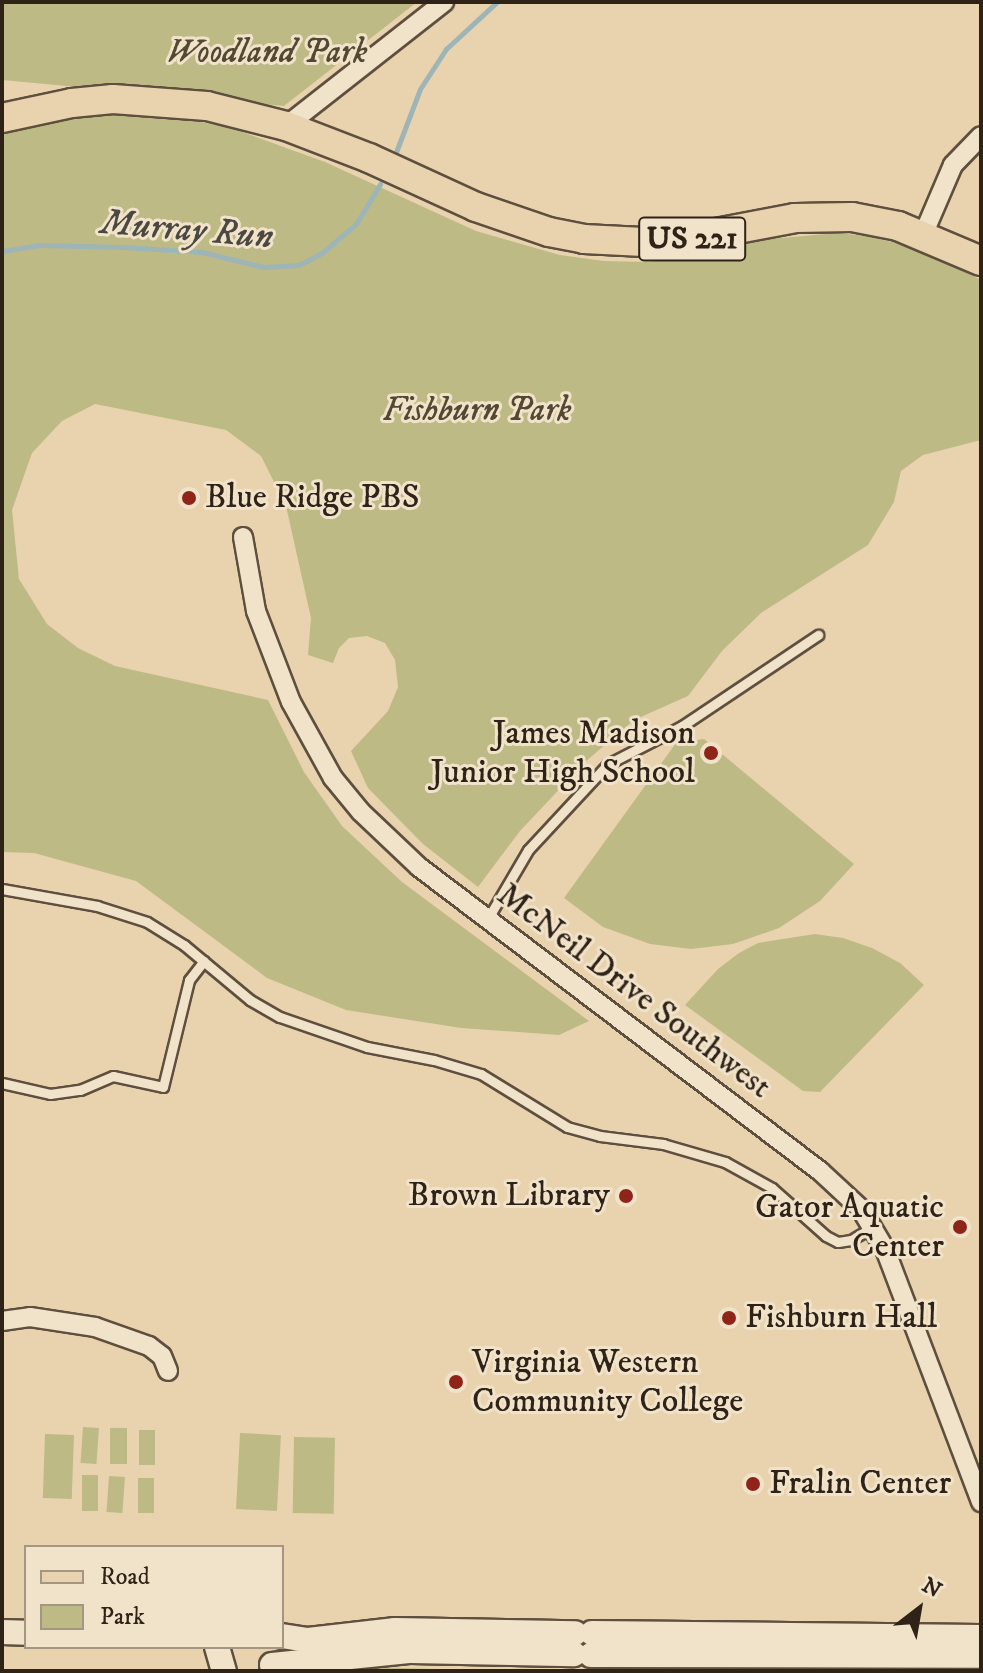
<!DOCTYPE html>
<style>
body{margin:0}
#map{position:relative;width:983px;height:1673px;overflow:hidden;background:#e9d3ae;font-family:"IM FELL DW Pica",serif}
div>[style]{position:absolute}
.green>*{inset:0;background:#beba85;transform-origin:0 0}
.stream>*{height:5px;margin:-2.5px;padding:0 2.5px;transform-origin:2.5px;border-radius:2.5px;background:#9db5b6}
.roads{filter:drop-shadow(2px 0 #5e4f3e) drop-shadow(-2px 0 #5e4f3e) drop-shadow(0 2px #5e4f3e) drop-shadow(0 -2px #5e4f3e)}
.service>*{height:9px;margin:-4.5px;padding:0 4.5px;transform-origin:4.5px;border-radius:4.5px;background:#f1e2ca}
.minor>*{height:18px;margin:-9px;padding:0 9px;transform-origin:9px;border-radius:9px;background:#f1e2ca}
.secondary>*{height:24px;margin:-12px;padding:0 12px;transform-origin:12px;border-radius:12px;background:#f1e2ca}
.primary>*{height:28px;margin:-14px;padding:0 14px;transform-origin:14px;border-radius:14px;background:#e9d3ae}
.dots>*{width:22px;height:22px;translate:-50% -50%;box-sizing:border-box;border:4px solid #f1e2ca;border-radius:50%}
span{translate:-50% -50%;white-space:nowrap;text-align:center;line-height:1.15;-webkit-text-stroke:6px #f1e2ca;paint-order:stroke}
.shield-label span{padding:2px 6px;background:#f1e2ca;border:2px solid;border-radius:6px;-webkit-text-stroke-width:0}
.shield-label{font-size:32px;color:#2f2318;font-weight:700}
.park-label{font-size:34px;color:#534933;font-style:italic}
.poi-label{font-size:34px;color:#2f2318}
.left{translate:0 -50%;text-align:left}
.right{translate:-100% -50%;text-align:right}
.street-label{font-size:34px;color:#2f2318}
.water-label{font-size:36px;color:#4a4840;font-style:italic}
.frame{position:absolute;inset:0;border:4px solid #2f2318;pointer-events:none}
.legend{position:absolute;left:24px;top:1545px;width:260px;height:104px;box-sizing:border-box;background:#f1e2ca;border:2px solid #a39683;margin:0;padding:10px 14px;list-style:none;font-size:24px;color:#2f2318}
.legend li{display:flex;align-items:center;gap:16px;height:40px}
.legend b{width:40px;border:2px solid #a39683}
.north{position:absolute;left:879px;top:1569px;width:80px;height:80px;-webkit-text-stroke:6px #f1e2ca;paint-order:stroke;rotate:31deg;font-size:22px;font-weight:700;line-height:32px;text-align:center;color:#2f2318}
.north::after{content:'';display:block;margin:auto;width:28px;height:36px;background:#2f2318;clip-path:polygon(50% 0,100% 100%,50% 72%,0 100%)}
</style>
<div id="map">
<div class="green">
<div style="clip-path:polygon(2px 2px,417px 2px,284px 106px,2px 80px)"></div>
<div style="clip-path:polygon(111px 114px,161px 114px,231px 128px,325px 162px,476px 231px,560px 255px,604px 261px,648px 262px,682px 258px,759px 240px,837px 233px,867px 236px,921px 249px,981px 280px,981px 440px,923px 455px,901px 471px,894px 502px,868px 545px,761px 613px,722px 651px,688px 696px,634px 720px,585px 762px,520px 831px,478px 887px,423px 844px,368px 788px,351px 751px,388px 711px,398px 687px,395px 660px,385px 643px,367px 636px,349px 638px,339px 648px,333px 663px,308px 655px,311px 618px,286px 506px,261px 456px,226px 430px,95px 404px,62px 421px,32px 453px,12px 510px,19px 579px,47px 624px,78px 648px,115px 666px,268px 700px,304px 772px,342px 826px,402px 882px,589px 1021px,559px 1035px,461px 1028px,346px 1010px,267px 978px,136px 881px,34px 853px,2px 852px,2px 134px,45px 124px,58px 116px)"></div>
<div style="clip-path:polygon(704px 739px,854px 864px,820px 901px,779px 928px,733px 944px,691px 949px,650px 944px,603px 927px,564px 898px,676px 743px)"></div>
<div style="clip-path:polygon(815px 934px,843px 938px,872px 948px,900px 963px,924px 985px,820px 1092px,803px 1091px,685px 1005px,718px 969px,739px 953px,758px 943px)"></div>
<div style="left:83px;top:1427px;width:16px;height:36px;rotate:4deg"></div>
<div style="left:110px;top:1428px;width:17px;height:36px"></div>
<div style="left:139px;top:1430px;width:16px;height:35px"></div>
<div style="left:240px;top:1433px;width:41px;height:76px;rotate:3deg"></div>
<div style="left:45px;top:1434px;width:29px;height:64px;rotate:2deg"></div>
<div style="left:294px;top:1437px;width:41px;height:76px;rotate:1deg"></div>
<div style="left:82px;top:1475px;width:16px;height:36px"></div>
<div style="left:109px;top:1476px;width:16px;height:36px;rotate:4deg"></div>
<div style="left:138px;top:1478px;width:16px;height:35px"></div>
<div style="clip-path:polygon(371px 1667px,467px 1670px,323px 1671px)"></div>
</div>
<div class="stream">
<div style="left:396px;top:152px;width:67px;rotate:-69.1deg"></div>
<div style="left:420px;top:89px;width:48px;rotate:-57deg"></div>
<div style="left:446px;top:49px;width:69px;rotate:-42.7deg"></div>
<div style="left:2px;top:251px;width:37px;rotate:-9deg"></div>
<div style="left:39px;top:245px;width:84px;rotate:1.4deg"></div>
<div style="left:123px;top:247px;width:79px;rotate:3.6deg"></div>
<div style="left:202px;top:252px;width:63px;rotate:13.8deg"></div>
<div style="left:263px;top:267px;width:36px;rotate:-3deg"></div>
<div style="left:299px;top:265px;width:27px;rotate:-28deg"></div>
<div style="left:323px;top:252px;width:43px;rotate:-40.3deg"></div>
<div style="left:356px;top:224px;width:47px;rotate:-59deg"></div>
</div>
<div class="roads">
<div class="service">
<div style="left:2px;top:889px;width:97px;rotate:10.1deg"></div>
<div style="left:97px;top:906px;width:52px;rotate:17.7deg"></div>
<div style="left:147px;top:922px;width:44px;rotate:31.9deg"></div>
<div style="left:184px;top:945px;width:86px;rotate:39.8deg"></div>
<div style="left:250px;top:1000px;width:34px;rotate:30deg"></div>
<div style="left:280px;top:1017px;width:92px;rotate:19deg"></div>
<div style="left:367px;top:1047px;width:68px;rotate:11deg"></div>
<div style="left:434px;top:1060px;width:49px;rotate:16.6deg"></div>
<div style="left:481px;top:1074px;width:101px;rotate:31.6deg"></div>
<div style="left:567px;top:1127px;width:34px;rotate:15deg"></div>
<div style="left:600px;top:1136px;width:64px;rotate:7.2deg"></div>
<div style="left:663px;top:1144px;width:65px;rotate:16.2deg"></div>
<div style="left:725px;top:1162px;width:54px;rotate:29deg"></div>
<div style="left:772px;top:1188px;width:72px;rotate:41.6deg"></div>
<div style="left:826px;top:1236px;width:13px;rotate:27deg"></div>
<div style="left:838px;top:1242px;width:13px;rotate:-9deg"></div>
<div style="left:851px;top:1240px;width:26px;rotate:-31deg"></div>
<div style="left:487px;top:920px;width:81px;rotate:-59.6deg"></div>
<div style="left:528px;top:850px;width:117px;rotate:-47.1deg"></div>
<div style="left:608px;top:764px;width:83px;rotate:-27.2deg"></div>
<div style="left:682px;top:726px;width:164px;rotate:-33.8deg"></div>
<div style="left:2px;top:1083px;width:49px;rotate:12.9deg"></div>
<div style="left:50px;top:1094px;width:30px;rotate:-8deg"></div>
<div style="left:80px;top:1090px;width:36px;rotate:-23deg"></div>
<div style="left:113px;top:1076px;width:51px;rotate:12.4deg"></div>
<div style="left:163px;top:1087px;width:110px;rotate:-76.3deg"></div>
<div style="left:189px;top:980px;width:24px;rotate:-52deg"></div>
</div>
<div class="minor">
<div style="left:286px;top:126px;width:201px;rotate:-38.1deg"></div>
<div style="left:923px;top:235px;width:76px;rotate:-66.8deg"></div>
<div style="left:953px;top:165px;width:40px;rotate:-46deg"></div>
<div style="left:243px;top:537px;width:75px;rotate:80deg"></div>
<div style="left:256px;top:611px;width:97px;rotate:69deg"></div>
<div style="left:291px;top:702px;width:87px;rotate:61.1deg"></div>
<div style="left:333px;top:778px;width:44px;rotate:50.5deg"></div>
<div style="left:361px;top:812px;width:80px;rotate:43.5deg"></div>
<div style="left:419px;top:867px;width:503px;rotate:37.17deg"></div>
<div style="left:820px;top:1171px;width:56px;rotate:42.8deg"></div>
<div style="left:861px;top:1209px;width:47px;rotate:59deg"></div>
<div style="left:885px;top:1249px;width:271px;rotate:69.2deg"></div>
<div style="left:2px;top:1321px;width:28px;rotate:-8deg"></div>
<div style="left:30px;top:1317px;width:66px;rotate:8.7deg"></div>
<div style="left:95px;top:1327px;width:57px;rotate:19.4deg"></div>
<div style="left:149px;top:1346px;width:16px;rotate:38deg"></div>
<div style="left:162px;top:1356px;width:16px;rotate:68deg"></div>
</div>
<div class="secondary">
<div style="left:2px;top:1632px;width:24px;rotate:2deg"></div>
<div style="left:592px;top:1633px;width:389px;rotate:0.6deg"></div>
<div style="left:282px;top:1636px;width:26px;rotate:9deg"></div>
<div style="left:308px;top:1640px;width:88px;rotate:-6.6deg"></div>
<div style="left:395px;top:1630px;width:180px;rotate:1deg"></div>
<div style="left:217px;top:1647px;width:25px;rotate:74deg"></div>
<div style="left:591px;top:1655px;width:390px;rotate:0.1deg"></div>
<div style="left:272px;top:1665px;width:140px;rotate:-5.8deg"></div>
<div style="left:411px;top:1651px;width:163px;rotate:1.1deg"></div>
</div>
<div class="primary">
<div style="left:2px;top:118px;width:72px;rotate:-12.1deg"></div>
<div style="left:72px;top:103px;width:41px;rotate:-5.6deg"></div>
<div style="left:113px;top:99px;width:94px;rotate:4.3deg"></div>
<div style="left:207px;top:106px;width:81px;rotate:14.2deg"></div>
<div style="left:286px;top:126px;width:89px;rotate:21.1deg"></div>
<div style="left:369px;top:158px;width:118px;rotate:24.6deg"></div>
<div style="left:476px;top:207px;width:77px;rotate:18.9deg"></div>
<div style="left:549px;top:232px;width:36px;rotate:11deg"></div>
<div style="left:584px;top:239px;width:79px;rotate:2.9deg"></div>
<div style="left:663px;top:243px;width:134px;rotate:-10.7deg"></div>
<div style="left:795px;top:218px;width:57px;rotate:-1deg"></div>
<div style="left:852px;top:217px;width:47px;rotate:11.1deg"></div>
<div style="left:898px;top:226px;width:90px;rotate:22.9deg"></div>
</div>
</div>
<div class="dots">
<div style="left:189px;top:498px;background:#8f2418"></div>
<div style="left:711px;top:753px;background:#8f2418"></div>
<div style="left:626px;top:1196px;background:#8f2418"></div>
<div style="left:960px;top:1227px;background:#8f2418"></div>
<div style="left:729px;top:1318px;background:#8f2418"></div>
<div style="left:456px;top:1382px;background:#8f2418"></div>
<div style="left:753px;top:1484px;background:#8f2418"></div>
</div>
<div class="shield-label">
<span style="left:692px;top:239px">US 221</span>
</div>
<div class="park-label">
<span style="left:267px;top:53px">Woodland Park</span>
<span style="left:477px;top:411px">Fishburn Park</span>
</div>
<div class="poi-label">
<span class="left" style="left:205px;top:498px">Blue Ridge PBS</span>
<span class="right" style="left:695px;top:753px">James Madison<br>Junior High School</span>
<span class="right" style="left:610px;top:1196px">Brown Library</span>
<span class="right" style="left:944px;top:1227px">Gator Aquatic<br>Center</span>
<span class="left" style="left:745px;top:1318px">Fishburn Hall</span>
<span class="left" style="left:472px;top:1382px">Virginia Western<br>Community College</span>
<span class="left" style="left:769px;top:1484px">Fralin Center</span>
</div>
<div class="street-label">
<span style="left:634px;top:991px;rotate:37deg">McNeil Drive Southwest</span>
</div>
<div class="water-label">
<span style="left:187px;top:230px;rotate:5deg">Murray Run</span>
</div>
<div class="frame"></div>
<ul class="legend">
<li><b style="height:10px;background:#e9d3ae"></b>Road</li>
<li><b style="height:22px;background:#beba85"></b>Park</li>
</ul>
<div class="north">N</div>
</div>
